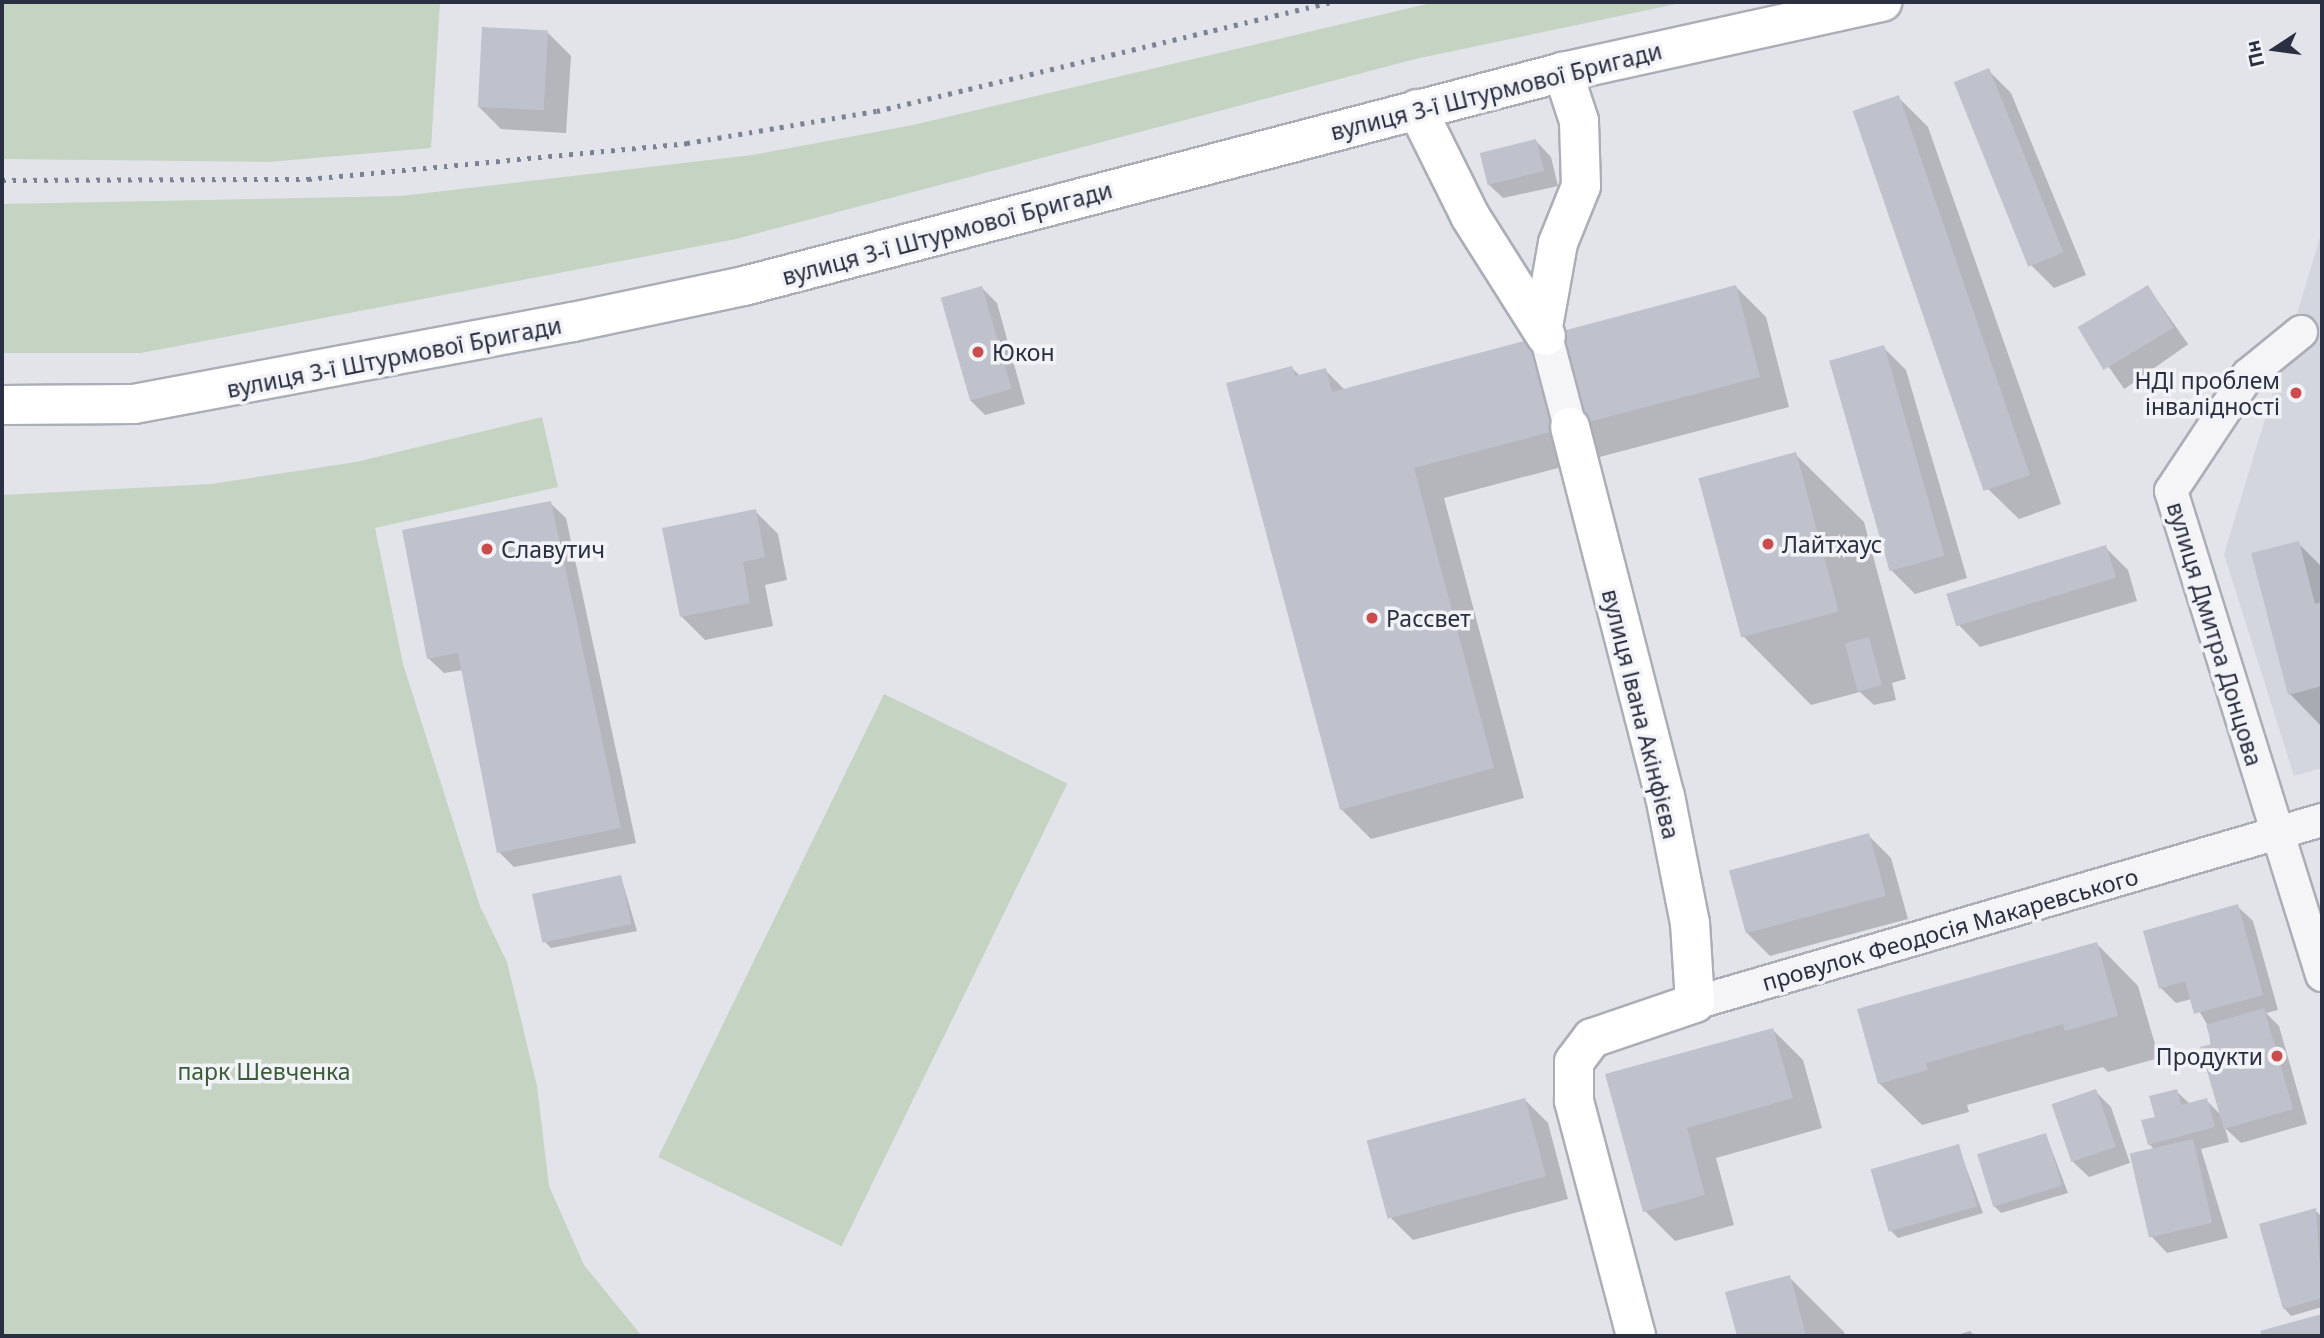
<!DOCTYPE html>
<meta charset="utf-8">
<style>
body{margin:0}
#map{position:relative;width:2324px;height:1338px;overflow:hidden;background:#e2e4ea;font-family:"Noto Sans",sans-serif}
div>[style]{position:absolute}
.built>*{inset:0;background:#d4d6df}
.green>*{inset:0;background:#c5d3c3;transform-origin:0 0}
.shadow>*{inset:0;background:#0003;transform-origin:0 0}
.building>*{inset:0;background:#bfc2cc;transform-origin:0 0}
.roads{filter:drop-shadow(2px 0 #abaeb7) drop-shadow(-2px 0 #abaeb7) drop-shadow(0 2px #abaeb7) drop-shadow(0 -2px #abaeb7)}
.street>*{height:32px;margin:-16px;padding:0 16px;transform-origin:16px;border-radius:16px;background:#f5f5f8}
.secondary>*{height:38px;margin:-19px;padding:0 19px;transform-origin:19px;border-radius:19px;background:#fff}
.rail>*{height:5px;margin-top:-2.5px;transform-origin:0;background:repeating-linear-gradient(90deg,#7c8193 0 3.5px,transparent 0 10.5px)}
.dots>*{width:19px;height:19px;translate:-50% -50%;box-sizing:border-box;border:4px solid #f1f3f7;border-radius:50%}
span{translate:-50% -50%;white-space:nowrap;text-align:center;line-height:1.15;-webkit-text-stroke:7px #f1f3f7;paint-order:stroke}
.street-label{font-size:23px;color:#2a2f41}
.poi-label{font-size:23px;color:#2a2f41}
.left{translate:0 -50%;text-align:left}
.right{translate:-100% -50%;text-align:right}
.park-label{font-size:23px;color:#3a5c38}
.frame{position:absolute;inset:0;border:4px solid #2a2f41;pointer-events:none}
.north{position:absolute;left:2240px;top:14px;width:70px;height:70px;-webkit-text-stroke:5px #f1f3f7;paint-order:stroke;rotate:257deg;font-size:19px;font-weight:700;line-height:28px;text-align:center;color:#2a2f41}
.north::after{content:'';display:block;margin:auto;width:24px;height:32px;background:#2a2f41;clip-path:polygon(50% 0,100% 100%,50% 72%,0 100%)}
</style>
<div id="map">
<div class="built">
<div style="clip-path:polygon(2322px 231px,2322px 768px,2294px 776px,2224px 554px)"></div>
</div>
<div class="green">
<div style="clip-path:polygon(2px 2px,440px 2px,431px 148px,268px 162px,2px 159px)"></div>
<div style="clip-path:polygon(1435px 2px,1686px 2px,1415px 59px,736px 239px,141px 353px,2px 353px,2px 204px,401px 196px,752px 155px,913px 125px)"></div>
<div style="clip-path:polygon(542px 417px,558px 487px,375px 528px,403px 664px,480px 906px,507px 962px,537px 1086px,549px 1186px,584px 1265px,642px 1336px,2px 1336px,2px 495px,211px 484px,356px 462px)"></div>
<div style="left:884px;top:694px;width:204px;height:515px;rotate:26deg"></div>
</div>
<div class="shadow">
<div style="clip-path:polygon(548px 33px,571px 56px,566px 133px,501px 129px,478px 106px)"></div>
<div style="clip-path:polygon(1988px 70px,2011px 93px,2086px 275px,2054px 288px,2031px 265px)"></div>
<div style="clip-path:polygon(1898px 97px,1928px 127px,2061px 504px,2019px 519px,1988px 489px)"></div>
<div style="clip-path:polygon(1536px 141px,1551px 157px,1558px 186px,1503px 198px,1487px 183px)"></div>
<div style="clip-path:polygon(1736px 287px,1766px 317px,1789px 407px,1444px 498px,1524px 798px,1371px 839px,1341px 809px,1292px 368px,1301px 377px,1325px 370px,1346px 391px)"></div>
<div style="left:2148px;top:287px;width:70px;height:78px;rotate:55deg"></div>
<div style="clip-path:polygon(982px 288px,997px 303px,1025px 404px,985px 415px,970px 400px)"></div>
<div style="clip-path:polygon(1883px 347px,1906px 370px,1967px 578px,1915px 594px,1892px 571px)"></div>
<div style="clip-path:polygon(1795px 454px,1864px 522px,1906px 679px,1892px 683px,1896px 700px,1874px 705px,1860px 692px,1811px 705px,1743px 636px)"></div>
<div style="clip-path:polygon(550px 503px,566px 518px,636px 843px,514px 867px,499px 852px,463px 670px,444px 673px,428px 658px)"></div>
<div style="clip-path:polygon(755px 511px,778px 534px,787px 580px,765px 585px,773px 626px,705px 640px,682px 617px)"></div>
<div style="clip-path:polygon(2298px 543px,2322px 567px,2322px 727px,2290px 694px)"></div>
<div style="clip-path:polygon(2105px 547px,2128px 570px,2137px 601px,1980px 647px,1957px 623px)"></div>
<div style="clip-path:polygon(1868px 835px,1891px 858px,1908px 919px,1770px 956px,1747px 933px)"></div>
<div style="clip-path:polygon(621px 877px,637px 931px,551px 948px,544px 941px)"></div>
<div style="clip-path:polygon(2237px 906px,2253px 921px,2278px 1010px,2266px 1013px,2279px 1026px,2307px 1124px,2241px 1143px,2225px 1128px,2229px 1142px,2201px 1149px,2228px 1238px,2167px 1253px,2152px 1237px,2155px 1150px,2149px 1144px,2157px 1118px,2176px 1091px,2190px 1104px,2206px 1100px,2221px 1115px,2208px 1026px,2192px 999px,2176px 1003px,2161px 988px)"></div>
<div style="clip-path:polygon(2096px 943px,2138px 986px,2159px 1058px,2108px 1072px,2103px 1067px,1967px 1105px,1969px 1112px,1922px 1125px,1879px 1083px)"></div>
<div style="clip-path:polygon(1773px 1030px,1803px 1060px,1822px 1128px,1716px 1158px,1734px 1225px,1675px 1241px,1645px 1211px,1608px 1076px)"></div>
<div style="clip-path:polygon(2095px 1091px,2111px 1107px,2130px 1163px,2089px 1177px,2073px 1162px)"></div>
<div style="clip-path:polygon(1525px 1100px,1548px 1123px,1568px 1199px,1413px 1240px,1390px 1217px)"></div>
<div style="clip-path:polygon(2046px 1135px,2068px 1193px,2001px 1213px,1994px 1206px)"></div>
<div style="clip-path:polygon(1958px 1146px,1983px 1213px,1898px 1238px,1890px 1230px)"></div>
<div style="clip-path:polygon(2315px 1210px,2322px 1217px,2322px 1307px,2291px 1316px,2284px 1308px)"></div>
<div style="clip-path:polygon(1789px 1277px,1844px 1332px,1845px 1336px,1739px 1336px,1727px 1293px)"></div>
<div style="clip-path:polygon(1970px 1331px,1975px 1336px,1954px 1336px)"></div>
</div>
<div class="building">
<div style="left:482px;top:27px;width:66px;height:80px;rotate:3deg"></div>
<div style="left:1989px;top:68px;width:199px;height:38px;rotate:68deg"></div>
<div style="left:1899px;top:95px;width:402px;height:49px;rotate:71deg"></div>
<div style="left:1536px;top:139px;width:33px;height:58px;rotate:76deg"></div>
<div style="clip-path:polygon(1736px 285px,1760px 377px,1414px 468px,1494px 768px,1340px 810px,1226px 383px,1292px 366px,1295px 376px,1326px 368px,1332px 392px)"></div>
<div style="left:2148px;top:285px;width:50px;height:82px;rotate:59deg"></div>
<div style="left:982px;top:286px;width:107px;height:43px;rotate:74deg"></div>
<div style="left:1884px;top:345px;width:219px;height:57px;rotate:74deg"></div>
<div style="left:1796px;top:452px;width:165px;height:101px;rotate:75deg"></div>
<div style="clip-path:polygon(551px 501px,621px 828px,497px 853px,458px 653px,427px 659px,402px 530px)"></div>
<div style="clip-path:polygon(756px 509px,765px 557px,743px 562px,750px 603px,680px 617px,662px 528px)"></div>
<div style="clip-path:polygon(2299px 541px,2315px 604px,2322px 602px,2322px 686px,2288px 695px,2251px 553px)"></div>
<div style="left:2106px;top:545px;width:34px;height:167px;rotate:73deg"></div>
<div style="left:1869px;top:637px;width:50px;height:25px;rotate:75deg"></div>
<div style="left:1869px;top:833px;width:65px;height:145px;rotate:75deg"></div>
<div style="left:621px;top:875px;width:50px;height:91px;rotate:78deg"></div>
<div style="clip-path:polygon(2238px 904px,2263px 995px,2194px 1014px,2185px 981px,2159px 989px,2143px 931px)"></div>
<div style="clip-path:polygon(2097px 942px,2118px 1016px,2065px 1031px,2063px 1024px,1926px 1063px,1928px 1070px,1878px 1084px,1857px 1009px)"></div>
<div style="clip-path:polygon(2264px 1008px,2293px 1109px,2224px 1129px,2200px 1047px,2212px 1044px,2206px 1025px)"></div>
<div style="clip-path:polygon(1773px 1028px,1793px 1098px,1687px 1128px,1705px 1195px,1643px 1212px,1605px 1074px)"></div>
<div style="left:2096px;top:1089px;width:61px;height:47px;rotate:71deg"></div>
<div style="clip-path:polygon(2177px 1089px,2181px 1105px,2207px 1098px,2215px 1127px,2148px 1145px,2141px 1120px,2155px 1117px,2149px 1096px)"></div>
<div style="left:1525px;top:1098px;width:81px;height:164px;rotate:75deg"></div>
<div style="left:2046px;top:1133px;width:55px;height:72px;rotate:73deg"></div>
<div style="left:2193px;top:1139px;width:86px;height:65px;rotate:77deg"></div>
<div style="left:1959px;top:1144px;width:65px;height:92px;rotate:74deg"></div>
<div style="clip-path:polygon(2316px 1208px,2322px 1298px,2283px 1309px,2259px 1224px)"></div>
<div style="clip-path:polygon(1790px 1275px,1806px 1336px,1737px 1336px,1725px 1292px)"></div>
<div style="clip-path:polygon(2322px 1314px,2322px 1336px,2262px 1336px,2260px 1331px)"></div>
</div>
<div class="roads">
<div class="street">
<div style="left:2301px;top:332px;width:68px;rotate:140.9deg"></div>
<div style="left:2248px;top:375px;width:139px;rotate:123.6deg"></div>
<div style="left:2171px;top:491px;width:507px;rotate:72.67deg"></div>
<div style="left:1546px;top:336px;width:94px;rotate:75.2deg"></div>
<div style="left:1695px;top:1003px;width:653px;rotate:-16.27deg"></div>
</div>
<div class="secondary">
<div style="left:1417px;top:109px;width:119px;rotate:63.6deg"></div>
<div style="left:1470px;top:216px;width:142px;rotate:57.7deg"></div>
<div style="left:1543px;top:327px;width:85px;rotate:-79.9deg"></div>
<div style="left:1558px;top:243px;width:61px;rotate:-68deg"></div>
<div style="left:1581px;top:186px;width:65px;rotate:-91.8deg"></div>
<div style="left:1579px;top:121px;width:52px;rotate:-108.1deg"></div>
<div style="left:2px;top:405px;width:132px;rotate:-0.4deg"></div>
<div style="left:134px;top:404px;width:447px;rotate:-10.6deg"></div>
<div style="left:573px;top:322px;width:175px;rotate:-11.9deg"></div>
<div style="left:744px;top:286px;width:846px;rotate:-14.64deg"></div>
<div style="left:1563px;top:72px;width:327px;rotate:-12.4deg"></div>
<div style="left:1570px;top:427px;width:381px;rotate:75.6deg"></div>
<div style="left:1665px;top:796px;width:129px;rotate:78.9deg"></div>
<div style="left:1690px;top:923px;width:80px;rotate:86.4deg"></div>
<div style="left:1695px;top:1003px;width:109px;rotate:161.2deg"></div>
<div style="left:1592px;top:1038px;width:30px;rotate:127deg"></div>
<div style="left:1574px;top:1062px;width:39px;rotate:90deg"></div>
<div style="left:1574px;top:1101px;width:243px;rotate:75.2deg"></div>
</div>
</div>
<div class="rail">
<div style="left:2px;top:180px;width:306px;rotate:-0.2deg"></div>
<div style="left:308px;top:179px;width:381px;rotate:-5.4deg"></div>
<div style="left:687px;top:143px;width:193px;rotate:-9.6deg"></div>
<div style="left:877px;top:111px;width:467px;rotate:-13.5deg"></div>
</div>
<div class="dots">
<div style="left:978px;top:352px;background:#ca4c4c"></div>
<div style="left:2296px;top:393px;background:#ca4c4c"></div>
<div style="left:1768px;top:544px;background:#ca4c4c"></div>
<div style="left:487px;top:549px;background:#ca4c4c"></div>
<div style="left:1372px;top:618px;background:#ca4c4c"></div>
<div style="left:2277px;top:1056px;background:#ca4c4c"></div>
</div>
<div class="street-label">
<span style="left:1496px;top:91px;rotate:-14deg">вулиця 3-ї Штурмової Бригади</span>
<span style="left:947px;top:233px;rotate:-15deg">вулиця 3-ї Штурмової Бригади</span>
<span style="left:394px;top:357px;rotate:-11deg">вулиця 3-ї Штурмової Бригади</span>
<span style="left:2215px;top:634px;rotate:73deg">вулиця Дмитра Донцова</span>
<span style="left:1641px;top:714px;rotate:76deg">вулиця Івана Акінфієва</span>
<span style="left:1950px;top:929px;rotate:-16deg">провулок Феодосія Макаревського</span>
</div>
<div class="poi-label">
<span class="left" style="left:992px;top:352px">Юкон</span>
<span class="right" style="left:2280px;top:393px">НДІ проблем<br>інвалідності</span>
<span class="left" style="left:1782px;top:544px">Лайтхаус</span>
<span class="left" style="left:501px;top:549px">Славутич</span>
<span class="left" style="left:1386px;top:618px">Рассвет</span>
<span class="right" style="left:2263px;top:1056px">Продукти</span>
</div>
<div class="park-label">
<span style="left:264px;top:1071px">парк Шевченка</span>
</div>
<div class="frame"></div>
<div class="north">Пн</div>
</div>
